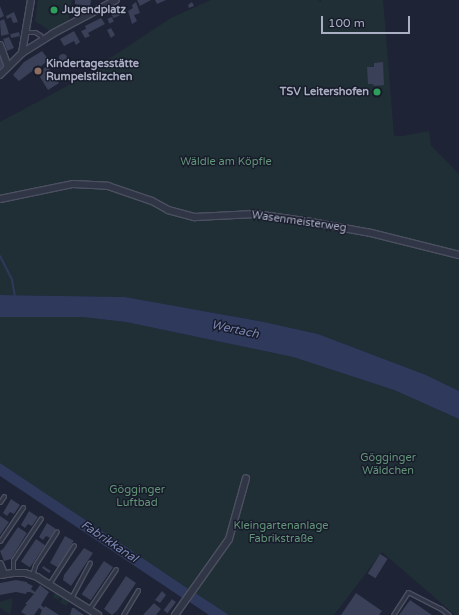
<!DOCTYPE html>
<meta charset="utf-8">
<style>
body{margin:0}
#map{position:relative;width:459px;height:615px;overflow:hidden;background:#1e2335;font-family:"Varela Round",sans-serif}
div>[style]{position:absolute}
.green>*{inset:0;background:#202f36}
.water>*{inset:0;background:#2e395b}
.stream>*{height:2px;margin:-1px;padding:0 1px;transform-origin:1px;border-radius:1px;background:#2e395b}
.building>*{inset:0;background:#394057;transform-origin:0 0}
.round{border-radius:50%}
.roads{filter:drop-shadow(1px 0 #4c5061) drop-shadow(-1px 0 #4c5061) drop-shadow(0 1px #4c5061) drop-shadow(0 -1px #4c5061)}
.service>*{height:3px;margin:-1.5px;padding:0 1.5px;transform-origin:1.5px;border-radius:1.5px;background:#313646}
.minor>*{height:6px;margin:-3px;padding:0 3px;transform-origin:3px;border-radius:3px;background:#313646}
.dots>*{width:11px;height:11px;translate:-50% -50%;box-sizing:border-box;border:2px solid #171b2a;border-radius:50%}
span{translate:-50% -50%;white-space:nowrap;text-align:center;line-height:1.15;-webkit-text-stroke:3px #171b2a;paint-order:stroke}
.poi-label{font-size:11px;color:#aaafc4;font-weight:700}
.left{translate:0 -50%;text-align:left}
.right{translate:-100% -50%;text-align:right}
.park-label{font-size:11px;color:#629477}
.street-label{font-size:11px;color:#aaafc4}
.water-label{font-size:12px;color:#7986b2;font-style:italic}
.scale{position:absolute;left:321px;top:16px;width:89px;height:18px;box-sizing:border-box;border:2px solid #aaafc4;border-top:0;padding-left:5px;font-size:12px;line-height:14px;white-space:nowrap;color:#aaafc4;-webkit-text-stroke:3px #171b2a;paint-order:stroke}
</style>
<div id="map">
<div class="green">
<div style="clip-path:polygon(38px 0,72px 0,68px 24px,52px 32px,35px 21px)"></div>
<div style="clip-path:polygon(211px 0,318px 0,321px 2px,321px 0,383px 0,394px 136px,403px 136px,429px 131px,431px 146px,459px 174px,459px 391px,426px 375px,318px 334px,264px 322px,125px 297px,0 295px,0 122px,71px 84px,171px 18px)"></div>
<div style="clip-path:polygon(0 317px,82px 317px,126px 322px,293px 357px,394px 390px,459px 419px,459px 615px,455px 615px,382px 552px,334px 615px,229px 615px,194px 592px,194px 589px,225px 548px,230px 539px,247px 483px,251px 480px,245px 479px,225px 547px,190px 590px,0 463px)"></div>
<div style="clip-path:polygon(55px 593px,69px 601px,66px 606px,60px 602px,62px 598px,60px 597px,58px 600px,53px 597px)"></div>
<div style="clip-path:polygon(12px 598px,12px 605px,10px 614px,0 608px,0 602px)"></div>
</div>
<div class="water">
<div style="clip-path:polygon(0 295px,125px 297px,264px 322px,318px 334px,426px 375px,459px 391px,459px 419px,394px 390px,293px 357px,126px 322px,82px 317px,0 317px)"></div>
<div style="clip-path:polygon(0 463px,132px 551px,190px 590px,184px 599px,84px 532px,0 476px)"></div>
<div style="clip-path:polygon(194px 592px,229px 615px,209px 615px,188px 601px)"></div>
</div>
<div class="stream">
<div style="left:0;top:256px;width:27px;rotate:63deg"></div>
<div style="left:12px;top:280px;width:17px;rotate:80deg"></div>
</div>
<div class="building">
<div style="clip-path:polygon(75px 0,91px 0,90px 6px,75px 4px)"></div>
<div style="clip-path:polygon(137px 0,151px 0,140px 6px)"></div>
<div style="clip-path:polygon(155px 0,166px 0,157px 4px)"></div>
<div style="clip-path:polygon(136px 2px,140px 13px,134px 15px,137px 21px,132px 24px,128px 11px,133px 8px,132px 5px)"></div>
<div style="clip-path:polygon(192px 2px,194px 6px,189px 8px,188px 5px)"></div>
<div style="left:124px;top:5px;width:8px;height:15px;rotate:67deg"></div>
<div style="clip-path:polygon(0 6px,4px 16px,0 18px)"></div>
<div style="clip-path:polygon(72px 6px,76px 7px,75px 14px,70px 14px)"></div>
<div style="clip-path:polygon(14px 12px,18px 22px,13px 23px,11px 17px,7px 19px,6px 16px)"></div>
<div style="left:112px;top:17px;width:5px;height:5px;rotate:68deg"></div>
<div style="clip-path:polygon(101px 18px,105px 24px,88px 33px,90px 36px,85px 38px,81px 31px,86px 29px,85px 26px)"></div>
<div style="clip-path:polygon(4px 19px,9px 34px,1px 36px,0 21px)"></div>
<div style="clip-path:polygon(111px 28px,115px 35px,111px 38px,107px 30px)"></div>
<div style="clip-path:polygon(74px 31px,80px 42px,76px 45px,74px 41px,64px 46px,60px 39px)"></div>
<div style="left:19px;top:32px;width:4px;height:9px;rotate:76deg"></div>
<div style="clip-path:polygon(9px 37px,14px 48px,7px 51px,3px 39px)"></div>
<div style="clip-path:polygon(42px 51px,49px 60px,41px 66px,43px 69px,47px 66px,59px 83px,48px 90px,35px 69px,19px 81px,13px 75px,24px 62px)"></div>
<div style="clip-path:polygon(0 52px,3px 66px,0 69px)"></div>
<div class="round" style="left:59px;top:54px;width:8px;height:8px"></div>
<div style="clip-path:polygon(383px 62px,384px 85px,374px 86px,373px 84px,368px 84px,367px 67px,374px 67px,374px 63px)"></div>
<div style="clip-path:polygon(11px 499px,20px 505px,14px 514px,10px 512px,7px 516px,3px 513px)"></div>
<div style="clip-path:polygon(29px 511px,38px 517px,32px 526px,28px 524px,25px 528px,21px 525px)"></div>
<div style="clip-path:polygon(0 516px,9px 522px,0 535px)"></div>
<div style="clip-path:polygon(47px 523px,56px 529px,50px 538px,46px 536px,43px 540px,39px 537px)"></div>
<div style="clip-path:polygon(18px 527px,27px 533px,11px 559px,4px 561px,0 551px,3px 549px)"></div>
<div style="left:65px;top:536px;width:10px;height:31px;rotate:29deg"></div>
<div style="left:36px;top:539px;width:11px;height:27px;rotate:34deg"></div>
<div style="clip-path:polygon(84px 548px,93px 553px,71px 586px,63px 580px,64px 575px)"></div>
<div style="left:380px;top:554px;width:9px;height:23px;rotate:32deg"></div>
<div style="left:104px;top:561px;width:11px;height:40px;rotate:34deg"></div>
<div style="clip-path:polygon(43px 566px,51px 571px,49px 573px,42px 568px)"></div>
<div style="clip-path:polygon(126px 576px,136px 583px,117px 611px,112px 615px,104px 609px)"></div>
<div style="clip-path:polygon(16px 580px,27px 582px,27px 583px,33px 586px,31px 589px,35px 592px,40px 585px,49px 592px,41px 605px,44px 608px,45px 606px,59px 615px,40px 615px,42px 610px,39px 608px,34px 615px,26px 615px,21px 612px,27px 604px,25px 604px,34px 594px,30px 592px,27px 592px,26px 594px,16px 592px,0 595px,0 583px)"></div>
<div style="clip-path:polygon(162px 591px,166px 595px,160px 603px,155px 600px)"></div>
<div style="clip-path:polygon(356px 593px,382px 611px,379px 615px,341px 615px)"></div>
<div style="left:172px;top:599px;width:5px;height:14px;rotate:37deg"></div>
<div style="clip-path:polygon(410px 600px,432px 615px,399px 615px)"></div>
<div style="clip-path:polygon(154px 603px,161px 609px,156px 615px,143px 615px)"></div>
<div style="clip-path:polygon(72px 608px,74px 608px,84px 615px,70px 615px)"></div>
</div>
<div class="roads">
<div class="service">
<div style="left:26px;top:32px;width:9px"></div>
<div style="left:35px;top:32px;width:6px;rotate:31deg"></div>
<div style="left:40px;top:35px;width:6px;rotate:59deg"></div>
<div style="left:0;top:502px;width:7px;rotate:-56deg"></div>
<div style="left:0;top:541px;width:41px;rotate:-55.9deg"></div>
<div style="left:13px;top:573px;width:13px;rotate:-90deg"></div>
<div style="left:13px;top:560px;width:50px;rotate:-56.3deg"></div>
<div style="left:32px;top:575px;width:10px;rotate:-73deg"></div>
<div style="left:35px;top:565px;width:40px;rotate:-57.1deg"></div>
<div style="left:49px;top:584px;width:46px;rotate:-57.3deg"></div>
<div style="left:71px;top:598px;width:40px;rotate:-62deg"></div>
<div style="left:89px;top:609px;width:48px;rotate:-56deg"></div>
<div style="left:123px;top:615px;width:29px;rotate:-59deg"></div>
<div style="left:393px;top:615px;width:27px;rotate:-57deg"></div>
<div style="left:408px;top:592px;width:36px;rotate:27deg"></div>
<div style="left:440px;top:608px;width:11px;rotate:38deg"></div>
</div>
<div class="minor">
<div style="left:0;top:45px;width:23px;rotate:70deg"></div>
<div style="left:22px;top:53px;width:54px;rotate:-80.4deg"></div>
<div style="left:0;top:75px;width:31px;rotate:-45deg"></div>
<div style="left:22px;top:53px;width:36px;rotate:-32deg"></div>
<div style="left:52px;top:34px;width:72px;rotate:-28deg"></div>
<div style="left:0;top:199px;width:75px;rotate:-11.6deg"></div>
<div style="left:73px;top:184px;width:35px;rotate:3deg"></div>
<div style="left:108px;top:186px;width:46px;rotate:18.8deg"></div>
<div style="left:152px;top:201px;width:18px;rotate:29deg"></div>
<div style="left:168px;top:210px;width:28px;rotate:15deg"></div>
<div style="left:195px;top:217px;width:60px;rotate:-2.9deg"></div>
<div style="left:255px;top:214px;width:57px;rotate:8.1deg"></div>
<div style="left:311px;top:222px;width:61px;rotate:10.4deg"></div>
<div style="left:371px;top:233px;width:91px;rotate:14deg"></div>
<div style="left:0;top:564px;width:11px;rotate:68deg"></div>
<div style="left:0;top:575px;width:13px;rotate:-9deg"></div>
<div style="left:13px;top:573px;width:12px"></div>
<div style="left:25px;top:573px;width:13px;rotate:18deg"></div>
<div style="left:37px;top:577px;width:72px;rotate:31.9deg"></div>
<div style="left:175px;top:615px;width:93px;rotate:-54.6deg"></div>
<div style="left:229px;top:539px;width:63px;rotate:-74.4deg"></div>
</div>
</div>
<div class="dots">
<div style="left:54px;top:10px;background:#2e9e5b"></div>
<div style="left:38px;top:71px;background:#8d6e63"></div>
<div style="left:377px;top:92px;background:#2e9e5b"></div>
</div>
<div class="poi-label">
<span class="left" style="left:62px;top:10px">Jugendplatz</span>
<span class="left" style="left:46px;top:71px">Kindertagesstätte<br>Rumpelstilzchen</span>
<span class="right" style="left:369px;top:92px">TSV Leitershofen</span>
</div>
<div class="park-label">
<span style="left:226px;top:162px">Wäldle am Köpfle</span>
<span style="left:388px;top:465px">Gögginger<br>Wäldchen</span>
<span style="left:137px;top:497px">Gögginger<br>Luftbad</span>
<span style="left:281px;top:533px">Kleingartenanlage<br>Fabrikstraße</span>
</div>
<div class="street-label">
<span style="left:299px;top:222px;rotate:8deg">Wasenmeisterweg</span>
</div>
<div class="water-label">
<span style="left:235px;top:330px;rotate:12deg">Wertach</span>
<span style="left:109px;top:542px;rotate:34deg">Fabrikkanal</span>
</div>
<div class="scale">100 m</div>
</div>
